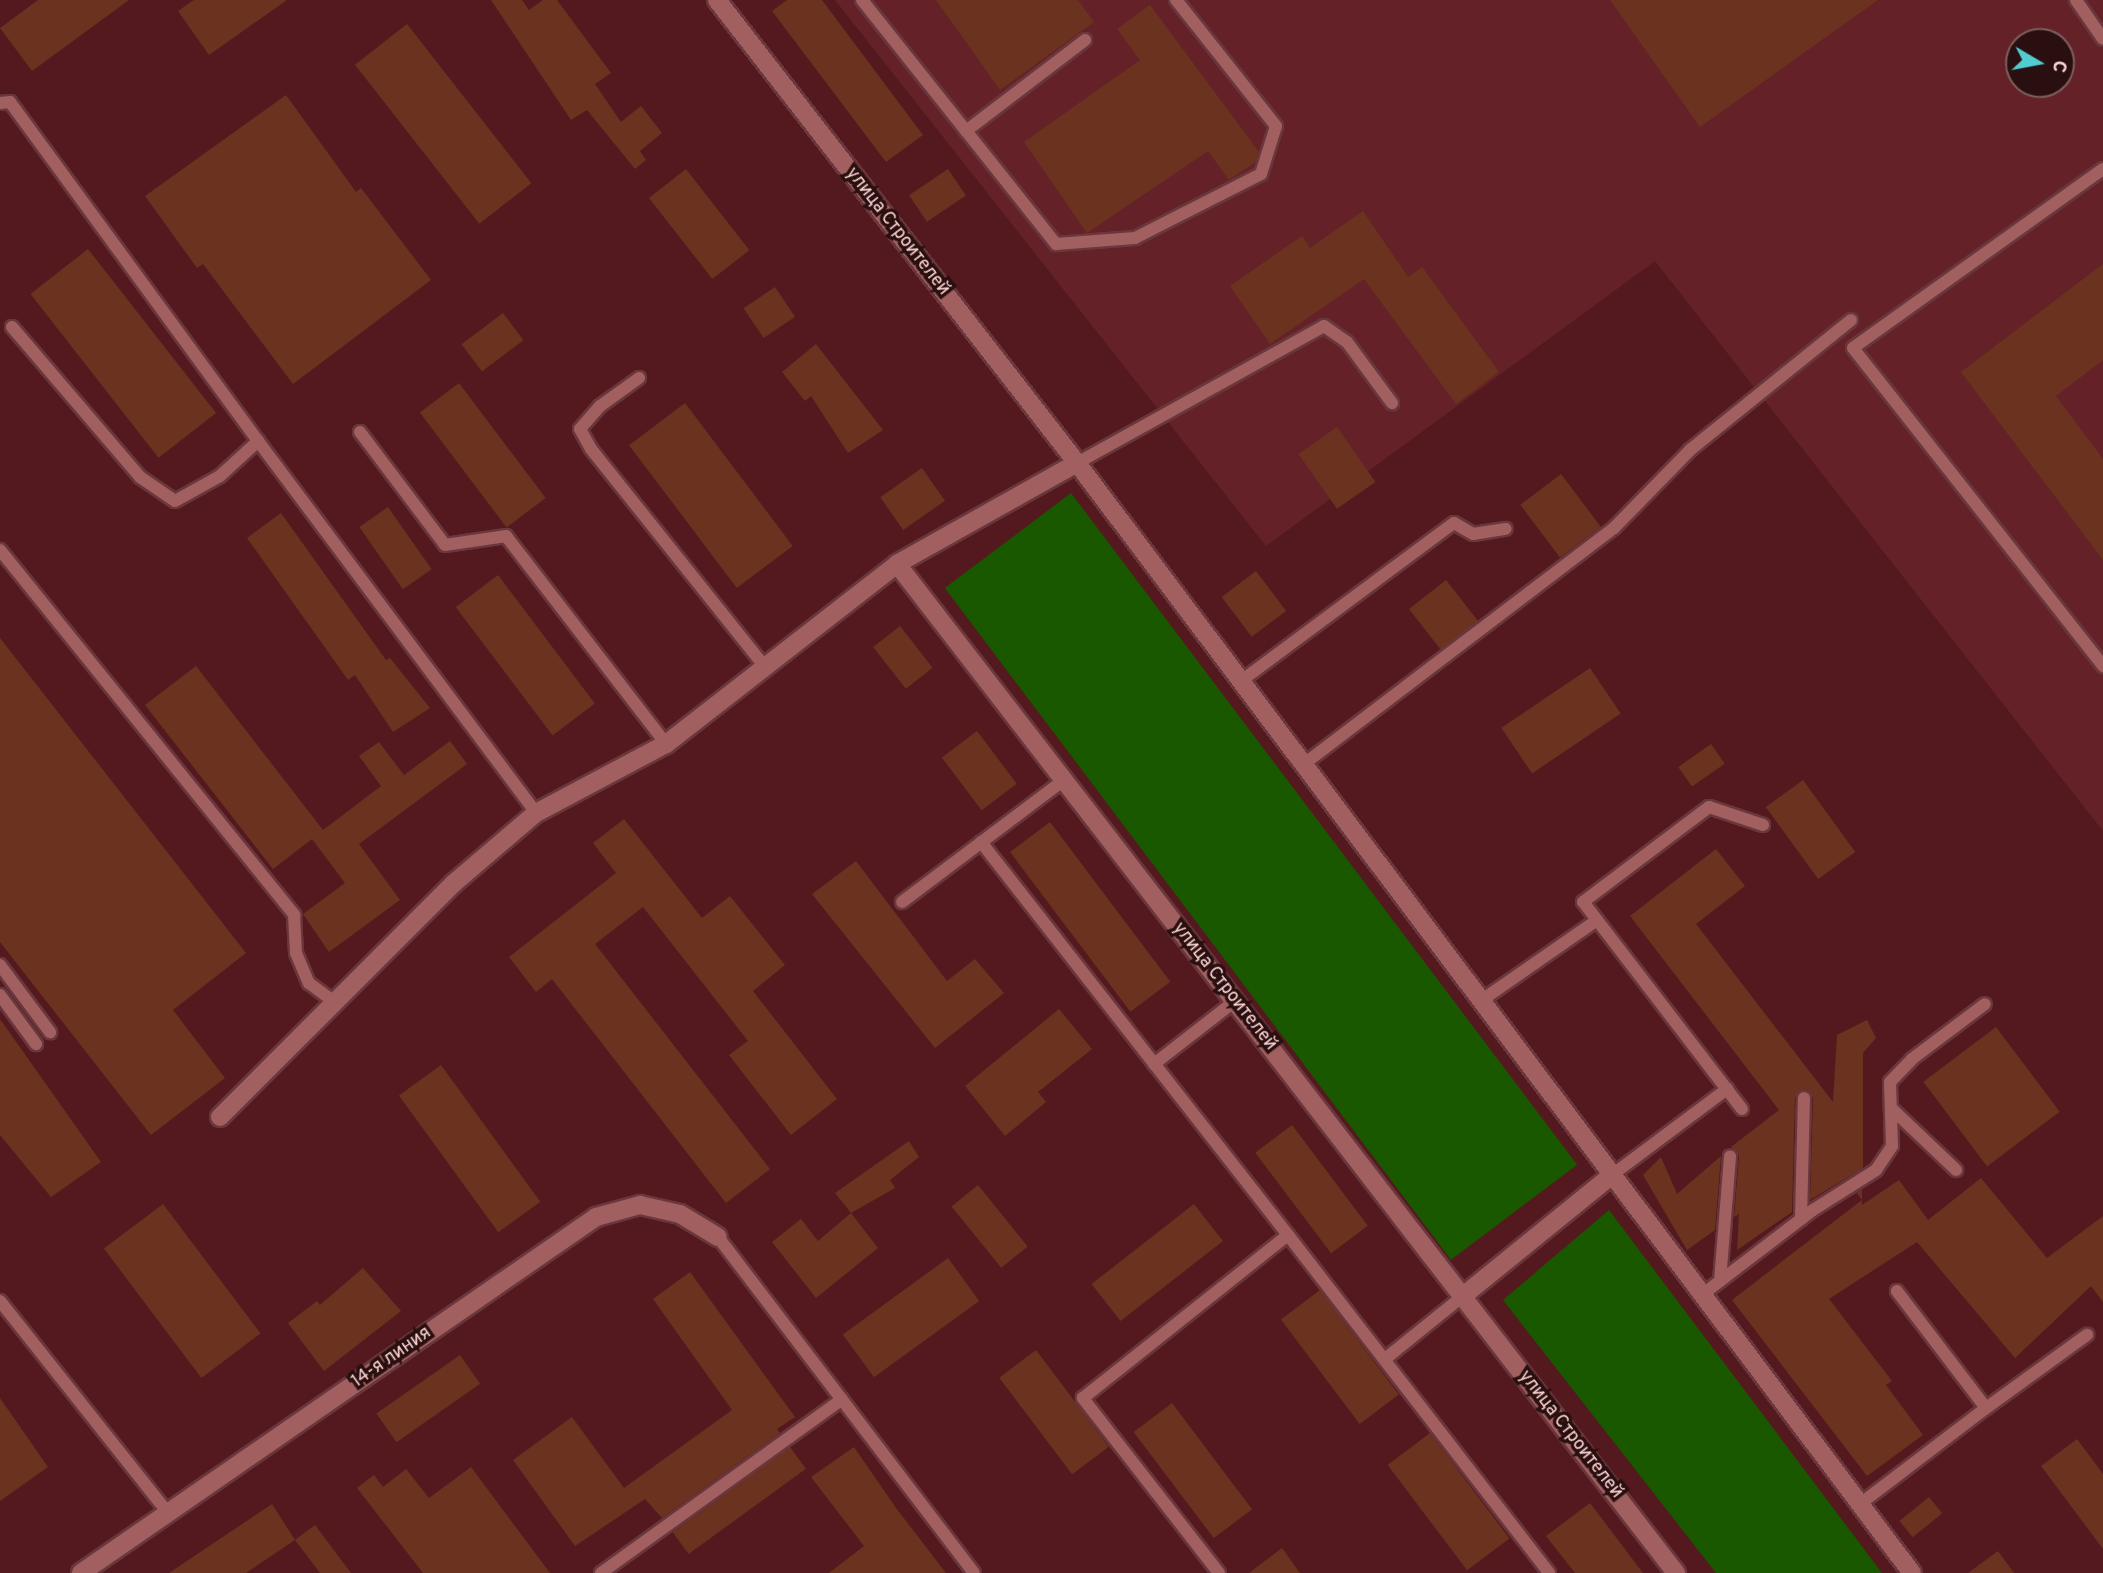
<!DOCTYPE html>
<meta charset="utf-8">
<style>
body{margin:0}
#map{position:relative;width:2103px;height:1573px;overflow:hidden;background:#54191e;font-family:Overpass,sans-serif}
div>[style]{position:absolute}
.built>*{inset:0;background:#642228}
.green>*{inset:0;background:#1a5800;transform-origin:0 0}
.building>*{inset:0;background:#6b321f;transform-origin:0 0}
.roads{filter:drop-shadow(2px 0 #69373c) drop-shadow(-2px 0 #69373c) drop-shadow(0 2px #69373c) drop-shadow(0 -2px #69373c)}
.lane>*{height:12px;margin:-6px;padding:0 6px;transform-origin:6px;border-radius:6px;background:#a15f60}
.street>*{height:18px;margin:-9px;padding:0 9px;transform-origin:9px;border-radius:9px;background:#a15f60}
span{translate:-50% -50%;white-space:nowrap;text-align:center;line-height:1.15;-webkit-text-stroke:7px #290f10;paint-order:stroke}
.street-label{font-size:18px;color:#fbd4d3}
.north{position:absolute;left:2005px;top:28px;width:70px;height:70px;box-sizing:border-box;background:#290f10;border:2px solid #7d5e5e;border-radius:50%;rotate:100deg;font-size:19px;font-weight:700;line-height:28px;text-align:center;color:#fbd4d3}
.north::after{content:'';display:block;margin:auto;width:24px;height:32px;background:#51ccd2;clip-path:polygon(50% 0,100% 100%,50% 72%,0 100%)}
</style>
<div id="map">
<div class="built">
<div style="clip-path:polygon(evenodd,835px 0,2103px 0,2103px 831px,1655px 261px,1266px 546px,835px 0,2019px 42px,2061px 42px,2061px 84px,2019px 84px,2019px 42px)"></div>
</div>
<div class="green">
<div style="left:1071px;top:493px;width:841px;height:158px;rotate:53deg"></div>
<div style="clip-path:polygon(1609px 1210px,1882px 1573px,1716px 1573px,1503px 1300px)"></div>
</div>
<div class="building">
<div style="clip-path:polygon(38px 0,129px 0,32px 71px,0 28px)"></div>
<div style="clip-path:polygon(194px 0,287px 0,209px 55px,178px 11px)"></div>
<div style="clip-path:polygon(491px 0,522px 0,529px 10px,543px 0,557px 0,611px 73px,595px 84px,621px 122px,641px 106px,662px 133px,640px 151px,646px 160px,635px 169px,587px 110px,571px 120px)"></div>
<div style="clip-path:polygon(787px 0,822px 0,923px 135px,886px 162px,772px 11px)"></div>
<div style="clip-path:polygon(936px 0,1078px 0,1094px 22px,1000px 90px)"></div>
<div style="clip-path:polygon(1610px 0,1878px 0,1700px 127px)"></div>
<div style="clip-path:polygon(1150px 5px,1259px 152px,1256px 162px,1229px 180px,1208px 151px,1087px 233px,1024px 142px,1140px 60px,1117px 29px)"></div>
<div style="left:407px;top:24px;width:202px;height:66px;rotate:52deg"></div>
<div style="clip-path:polygon(286px 95px,356px 192px,361px 188px,431px 280px,293px 384px,203px 264px,197px 268px,145px 196px)"></div>
<div style="left:686px;top:169px;width:103px;height:47px;rotate:52deg"></div>
<div style="left:948px;top:169px;width:32px;height:47px;rotate:56deg"></div>
<div style="clip-path:polygon(1363px 211px,1408px 277px,1422px 267px,1499px 372px,1456px 404px,1364px 279px,1270px 344px,1230px 286px,1302px 236px,1310px 248px)"></div>
<div style="left:88px;top:249px;width:208px;height:73px;rotate:52deg"></div>
<div style="clip-path:polygon(2103px 264px,2103px 360px,2056px 396px,2103px 459px,2103px 560px,1961px 372px)"></div>
<div style="left:775px;top:287px;width:36px;height:38px;rotate:56deg"></div>
<div style="left:503px;top:313px;width:34px;height:52px;rotate:53deg"></div>
<div style="clip-path:polygon(816px 344px,883px 430px,848px 453px,811px 396px,805px 401px,782px 372px)"></div>
<div style="left:459px;top:383px;width:144px;height:49px;rotate:53deg"></div>
<div style="left:685px;top:403px;width:179px;height:70px;rotate:53deg"></div>
<div style="left:1337px;top:427px;width:67px;height:47px;rotate:55deg"></div>
<div style="left:922px;top:468px;width:40px;height:51px;rotate:55deg"></div>
<div style="left:1561px;top:474px;width:66px;height:51px;rotate:53deg"></div>
<div style="left:388px;top:507px;width:76px;height:35px;rotate:55deg"></div>
<div style="clip-path:polygon(281px 513px,386px 660px,390px 658px,430px 708px,393px 732px,355px 675px,348px 680px,247px 538px)"></div>
<div style="left:1256px;top:571px;width:50px;height:43px;rotate:53deg"></div>
<div style="left:498px;top:575px;width:161px;height:53px;rotate:53deg"></div>
<div style="left:1446px;top:580px;width:52px;height:47px;rotate:52deg"></div>
<div style="left:900px;top:626px;width:53px;height:34px;rotate:52deg"></div>
<div style="clip-path:polygon(0 638px,246px 953px,173px 1010px,225px 1078px,151px 1135px,0 942px)"></div>
<div style="clip-path:polygon(196px 666px,323px 830px,381px 786px,359px 756px,379px 742px,404px 775px,450px 741px,467px 764px,359px 844px,400px 900px,329px 952px,303px 914px,345px 883px,312px 839px,273px 869px,145px 705px)"></div>
<div style="left:1590px;top:668px;width:55px;height:107px;rotate:56deg"></div>
<div style="left:977px;top:731px;width:66px;height:44px;rotate:53deg"></div>
<div style="left:1711px;top:744px;width:24px;height:40px;rotate:55deg"></div>
<div style="left:1803px;top:780px;width:89px;height:46px;rotate:54deg"></div>
<div style="clip-path:polygon(624px 819px,702px 918px,730px 896px,785px 965px,753px 991px,837px 1099px,791px 1135px,729px 1055px,748px 1041px,643px 907px,595px 944px,770px 1169px,726px 1203px,552px 979px,536px 992px,509px 957px,616px 873px,593px 843px)"></div>
<div style="left:1050px;top:822px;width:200px;height:50px;rotate:53deg"></div>
<div style="clip-path:polygon(1716px 849px,1745px 886px,1696px 924px,1833px 1102px,1837px 1035px,1867px 1020px,1876px 1038px,1863px 1053px,1863px 1168px,1810px 1200px,1813px 1098px,1808px 1090px,1799px 1091px,1795px 1098px,1792px 1212px,1737px 1250px,1739px 1214px,1734px 1217px,1739px 1156px,1731px 1147px,1779px 1110px,1630px 916px)"></div>
<div style="clip-path:polygon(856px 861px,947px 981px,975px 959px,1004px 993px,935px 1048px,812px 894px)"></div>
<div style="clip-path:polygon(1059px 1009px,1092px 1049px,1038px 1092px,1046px 1102px,1005px 1136px,965px 1086px)"></div>
<div style="clip-path:polygon(0 1019px,101px 1162px,51px 1197px,0 1135px)"></div>
<div style="left:1996px;top:1027px;width:106px;height:91px;rotate:53deg"></div>
<div style="left:441px;top:1065px;width:169px;height:52px;rotate:54deg"></div>
<div style="left:1292px;top:1125px;width:126px;height:46px;rotate:53deg"></div>
<div style="clip-path:polygon(909px 1141px,919px 1157px,890px 1180px,895px 1188px,851px 1213px,835px 1193px)"></div>
<div style="clip-path:polygon(1721px 1156px,1715px 1230px,1687px 1250px,1643px 1175px,1661px 1157px,1677px 1194px)"></div>
<div style="clip-path:polygon(1981px 1178px,2047px 1258px,2103px 1216px,2103px 1302px,2091px 1286px,2015px 1358px,1917px 1242px,1829px 1299px,1892px 1381px,1886px 1385px,1923px 1435px,1867px 1476px,1732px 1300px,1862px 1200px,1857px 1193px,1862px 1189px,1862px 1205px,1899px 1180px,1928px 1220px)"></div>
<div style="left:978px;top:1185px;width:79px;height:34px;rotate:51deg"></div>
<div style="left:163px;top:1204px;width:162px;height:74px;rotate:53deg"></div>
<div style="left:1194px;top:1204px;width:47px;height:130px;rotate:52deg"></div>
<div style="clip-path:polygon(851px 1213px,878px 1248px,816px 1298px,772px 1242px,801px 1219px,818px 1241px)"></div>
<div style="left:948px;top:1258px;width:53px;height:130px;rotate:54deg"></div>
<div style="clip-path:polygon(363px 1268px,401px 1311px,324px 1371px,288px 1323px,317px 1301px,320px 1305px)"></div>
<div style="clip-path:polygon(690px 1272px,795px 1417px,777px 1429px,780px 1433px,662px 1518px,645px 1499px,575px 1546px,513px 1460px,572px 1417px,624px 1488px,732px 1410px,653px 1299px)"></div>
<div style="left:1320px;top:1290px;width:131px;height:49px;rotate:53deg"></div>
<div style="left:1036px;top:1350px;width:121px;height:46px;rotate:53deg"></div>
<div style="left:460px;top:1355px;width:35px;height:102px;rotate:55deg"></div>
<div style="clip-path:polygon(0 1398px,48px 1467px,0 1501px)"></div>
<div style="left:1172px;top:1403px;width:133px;height:48px;rotate:53deg"></div>
<div style="left:1430px;top:1433px;width:132px;height:53px;rotate:53deg"></div>
<div style="clip-path:polygon(2077px 1439px,2103px 1474px,2103px 1549px,2041px 1466px)"></div>
<div style="left:790px;top:1447px;width:27px;height:145px;rotate:54deg"></div>
<div style="clip-path:polygon(854px 1447px,896px 1508px,946px 1573px,829px 1573px,864px 1546px,811px 1477px)"></div>
<div style="clip-path:polygon(471px 1467px,550px 1573px,423px 1573px,357px 1488px,374px 1475px,383px 1487px,406px 1469px,429px 1498px)"></div>
<div style="left:1929px;top:1497px;width:21px;height:38px;rotate:51deg"></div>
<div style="clip-path:polygon(1590px 1503px,1643px 1573px,1575px 1573px,1546px 1536px)"></div>
<div style="clip-path:polygon(272px 1504px,295px 1540px,246px 1573px,169px 1573px)"></div>
<div style="clip-path:polygon(315px 1525px,351px 1573px,320px 1573px,295px 1540px)"></div>
<div style="clip-path:polygon(1282px 1548px,1300px 1573px,1249px 1573px)"></div>
<div style="clip-path:polygon(1998px 1551px,2014px 1573px,1968px 1573px)"></div>
</div>
<div class="roads">
<div class="lane">
<div style="left:862px;top:0;width:312px;rotate:51.5deg"></div>
<div style="left:1056px;top:244px;width:79px;rotate:-4.3deg"></div>
<div style="left:1135px;top:238px;width:141px;rotate:-26.9deg"></div>
<div style="left:1261px;top:174px;width:50px;rotate:-72.6deg"></div>
<div style="left:1276px;top:126px;width:161px;rotate:-128.4deg"></div>
<div style="left:2076px;top:0;width:47px;rotate:55.3deg"></div>
<div style="left:0;top:103px;width:10px;rotate:-6deg"></div>
<div style="left:10px;top:102px;width:420px;rotate:53.8deg"></div>
<div style="left:966px;top:131px;width:150px;rotate:-37.4deg"></div>
<div style="left:2103px;top:169px;width:307px;rotate:144.4deg"></div>
<div style="left:1853px;top:348px;width:405px;rotate:51.8deg"></div>
<div style="left:12px;top:327px;width:197px;rotate:49.5deg"></div>
<div style="left:140px;top:477px;width:42px;rotate:34.4deg"></div>
<div style="left:175px;top:501px;width:51px;rotate:-29.1deg"></div>
<div style="left:220px;top:476px;width:52px;rotate:-42.6deg"></div>
<div style="left:258px;top:441px;width:464px;rotate:53.2deg"></div>
<div style="left:639px;top:378px;width:48px;rotate:144.3deg"></div>
<div style="left:600px;top:406px;width:30px;rotate:131deg"></div>
<div style="left:580px;top:429px;width:23px;rotate:61deg"></div>
<div style="left:591px;top:449px;width:278px;rotate:51.4deg"></div>
<div style="left:360px;top:432px;width:141px;rotate:53deg"></div>
<div style="left:445px;top:545px;width:62px;rotate:-8.4deg"></div>
<div style="left:506px;top:536px;width:262px;rotate:52.4deg"></div>
<div style="left:1077px;top:463px;width:282px;rotate:-29deg"></div>
<div style="left:1324px;top:326px;width:28px;rotate:35deg"></div>
<div style="left:1347px;top:342px;width:76px;rotate:53.6deg"></div>
<div style="left:0;top:550px;width:469px;rotate:51.1deg"></div>
<div style="left:294px;top:915px;width:38px;rotate:87deg"></div>
<div style="left:296px;top:953px;width:33px;rotate:67deg"></div>
<div style="left:309px;top:983px;width:30px;rotate:37deg"></div>
<div style="left:1241px;top:681px;width:265px;rotate:-36.6deg"></div>
<div style="left:1454px;top:523px;width:22px;rotate:30deg"></div>
<div style="left:1473px;top:534px;width:33px;rotate:-9deg"></div>
<div style="left:1304px;top:764px;width:390px;rotate:-37.3deg"></div>
<div style="left:1614px;top:528px;width:109px;rotate:-45.7deg"></div>
<div style="left:1690px;top:450px;width:207px;rotate:-38.9deg"></div>
<div style="left:981px;top:842px;width:499px;rotate:52deg"></div>
<div style="left:902px;top:902px;width:203px;rotate:-37deg"></div>
<div style="left:0;top:965px;width:84px;rotate:53.3deg"></div>
<div style="left:0;top:995px;width:61px;rotate:53.7deg"></div>
<div style="left:1482px;top:1000px;width:140px;rotate:-34.8deg"></div>
<div style="left:1154px;top:1064px;width:103px;rotate:-37.9deg"></div>
<div style="left:1891px;top:1108px;width:90px;rotate:43.6deg"></div>
<div style="left:1742px;top:1109px;width:261px;rotate:-127.5deg"></div>
<div style="left:1583px;top:902px;width:158px;rotate:-37deg"></div>
<div style="left:1709px;top:807px;width:57px;rotate:18.4deg"></div>
<div style="left:1612px;top:1175px;width:144px;rotate:-36.8deg"></div>
<div style="left:1801px;top:1219px;width:121px;rotate:-88.6deg"></div>
<div style="left:718px;top:1237px;width:422px;rotate:52.7deg"></div>
<div style="left:1720px;top:1281px;width:125px;rotate:-85.4deg"></div>
<div style="left:1703px;top:1294px;width:138px;rotate:-37.4deg"></div>
<div style="left:1813px;top:1210px;width:75px;rotate:-32.4deg"></div>
<div style="left:1876px;top:1170px;width:29px;rotate:-56deg"></div>
<div style="left:1892px;top:1146px;width:64px;rotate:-91.8deg"></div>
<div style="left:1890px;top:1082px;width:32px;rotate:-46deg"></div>
<div style="left:1912px;top:1059px;width:91px;rotate:-37deg"></div>
<div style="left:0;top:1301px;width:270px;rotate:51.6deg"></div>
<div style="left:1385px;top:1359px;width:100px;rotate:-38.9deg"></div>
<div style="left:1986px;top:1408px;width:125px;rotate:-35.9deg"></div>
<div style="left:1860px;top:1504px;width:158px;rotate:-37.3deg"></div>
<div style="left:1986px;top:1408px;width:147px;rotate:-127.3deg"></div>
<div style="left:601px;top:1573px;width:297px;rotate:-35.8deg"></div>
<div style="left:1219px;top:1573px;width:222px;rotate:-127.9deg"></div>
<div style="left:1083px;top:1398px;width:262px;rotate:-38.5deg"></div>
<div style="left:1288px;top:1235px;width:427px;rotate:52.3deg"></div>
</div>
<div class="street">
<div style="left:717px;top:0;width:586px;rotate:52.13deg"></div>
<div style="left:1077px;top:463px;width:1389px;rotate:53.05deg"></div>
<div style="left:1077px;top:463px;width:206px;rotate:150.7deg"></div>
<div style="left:897px;top:564px;width:1275px;rotate:52.33deg"></div>
<div style="left:220px;top:1117px;width:331px;rotate:-45deg"></div>
<div style="left:454px;top:883px;width:108px;rotate:-40.5deg"></div>
<div style="left:536px;top:813px;width:147px;rotate:-28deg"></div>
<div style="left:666px;top:744px;width:293px;rotate:-37.9deg"></div>
<div style="left:1463px;top:1296px;width:192px;rotate:-39.1deg"></div>
<div style="left:81px;top:1573px;width:626px;rotate:-34.65deg"></div>
<div style="left:596px;top:1217px;width:46px;rotate:-15.3deg"></div>
<div style="left:640px;top:1205px;width:41px;rotate:12.7deg"></div>
<div style="left:680px;top:1214px;width:44px;rotate:31.2deg"></div>
</div>
</div>
<div class="street-label">
<span style="left:897px;top:232px;rotate:52deg">улица Строителей</span>
<span style="left:1224px;top:987px;rotate:52deg">улица Строителей</span>
<span style="left:392px;top:1358px;rotate:-35deg">14-я линия</span>
<span style="left:1570px;top:1435px;rotate:52deg">улица Строителей</span>
</div>
<div class="north">С</div>
</div>
